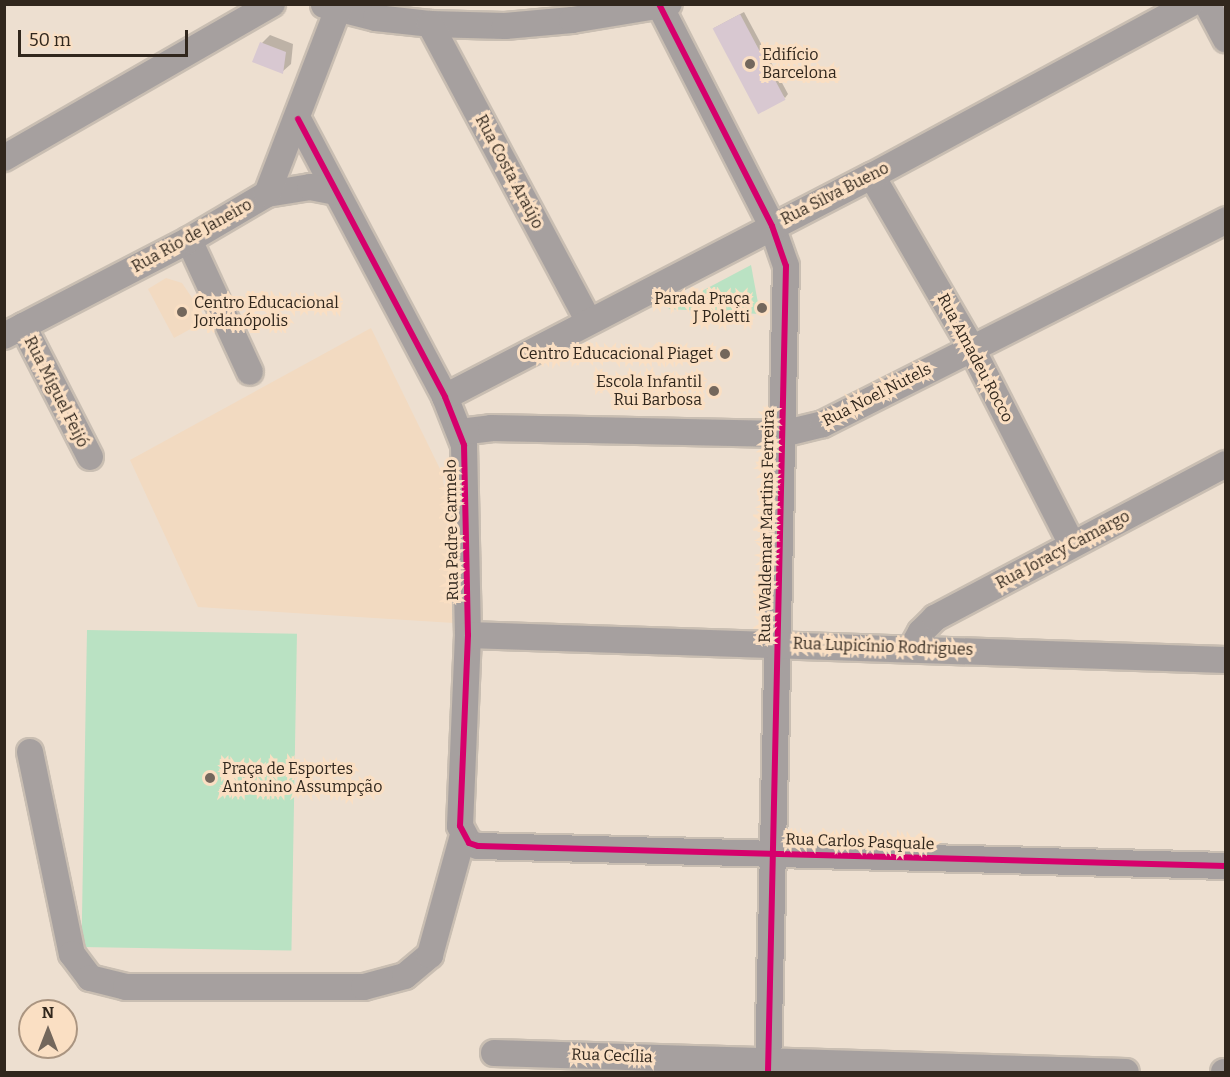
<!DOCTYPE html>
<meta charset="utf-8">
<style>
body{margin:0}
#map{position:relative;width:1230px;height:1077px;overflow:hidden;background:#eddfd0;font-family:Bitter,serif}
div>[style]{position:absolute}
.built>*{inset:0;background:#f2dac1}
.green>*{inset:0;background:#bae2c3;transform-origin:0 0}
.shadow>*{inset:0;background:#0003}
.building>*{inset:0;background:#d8c8d1;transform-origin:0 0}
.roads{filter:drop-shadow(2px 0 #c9beb2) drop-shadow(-2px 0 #c9beb2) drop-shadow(0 2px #c9beb2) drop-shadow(0 -2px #c9beb2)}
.minor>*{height:26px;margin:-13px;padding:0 13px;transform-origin:13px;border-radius:13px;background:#a6a09f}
.cycleway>*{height:6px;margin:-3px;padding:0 3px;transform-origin:3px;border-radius:3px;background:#d6006c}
.dots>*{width:16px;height:16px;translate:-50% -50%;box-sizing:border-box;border:3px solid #fadfc3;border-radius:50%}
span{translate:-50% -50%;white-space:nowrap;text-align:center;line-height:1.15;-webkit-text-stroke:6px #fadfc3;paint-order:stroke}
.poi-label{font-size:16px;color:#31271d}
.left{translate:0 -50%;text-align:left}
.right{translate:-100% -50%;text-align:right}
.street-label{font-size:16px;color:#31271d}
.frame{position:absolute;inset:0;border:6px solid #31271d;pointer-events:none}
.north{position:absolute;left:18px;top:999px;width:60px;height:60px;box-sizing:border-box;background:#fadfc3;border:2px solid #aa9581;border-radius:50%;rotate:0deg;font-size:16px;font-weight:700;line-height:24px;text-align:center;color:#31271d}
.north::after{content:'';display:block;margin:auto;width:21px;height:27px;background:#73675c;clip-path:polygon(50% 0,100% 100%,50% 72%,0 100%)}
.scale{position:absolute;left:18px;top:30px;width:170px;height:27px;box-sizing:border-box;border:3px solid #31271d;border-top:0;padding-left:8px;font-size:18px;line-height:21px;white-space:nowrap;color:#31271d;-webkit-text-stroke:4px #fadfc3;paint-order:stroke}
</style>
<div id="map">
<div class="built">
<div style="clip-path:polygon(166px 278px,182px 283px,207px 320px,174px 338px,148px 289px)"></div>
<div style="clip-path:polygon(371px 328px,443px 475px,454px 623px,198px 607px,130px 460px)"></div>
</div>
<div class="green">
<div style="clip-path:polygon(751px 265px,760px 314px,668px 309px)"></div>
<div style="left:87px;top:630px;width:210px;height:317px;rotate:1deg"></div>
</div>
<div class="shadow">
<div style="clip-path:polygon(744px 12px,788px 94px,785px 98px,714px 28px)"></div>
<div style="clip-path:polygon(270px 35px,293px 44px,291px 64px,282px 72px,262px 43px)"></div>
</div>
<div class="building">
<div style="left:740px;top:14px;width:97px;height:31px;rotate:62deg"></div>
<div style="clip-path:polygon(260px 42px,286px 52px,283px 74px,252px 62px)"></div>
</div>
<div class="roads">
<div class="minor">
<div style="left:659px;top:4px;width:249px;rotate:63deg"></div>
<div style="left:772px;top:226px;width:42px;rotate:70.7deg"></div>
<div style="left:786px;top:266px;width:806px;rotate:91.28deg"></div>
<div style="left:1207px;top:4px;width:40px;rotate:62deg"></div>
<div style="left:324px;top:5px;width:54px;rotate:14deg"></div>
<div style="left:376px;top:18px;width:54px;rotate:6.3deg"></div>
<div style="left:430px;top:24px;width:75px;rotate:1.5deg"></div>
<div style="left:505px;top:26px;width:67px;rotate:-5.1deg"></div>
<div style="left:572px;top:20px;width:98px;rotate:-9.4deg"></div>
<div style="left:430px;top:24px;width:336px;rotate:61.9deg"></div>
<div style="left:298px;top:119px;width:314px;rotate:62.1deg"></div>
<div style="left:445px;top:397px;width:52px;rotate:68.4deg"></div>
<div style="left:464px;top:445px;width:190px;rotate:88.8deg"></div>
<div style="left:468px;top:635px;width:191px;rotate:92.4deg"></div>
<div style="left:460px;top:826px;width:19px;rotate:62deg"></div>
<div style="left:469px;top:843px;width:9px;rotate:18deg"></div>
<div style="left:478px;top:846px;width:748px;rotate:1.53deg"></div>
<div style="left:4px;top:158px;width:309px;rotate:-29.9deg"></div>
<div style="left:872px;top:176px;width:198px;rotate:59.9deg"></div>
<div style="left:971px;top:347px;width:221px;rotate:62.9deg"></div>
<div style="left:267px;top:194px;width:44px;rotate:-9.2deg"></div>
<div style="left:310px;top:187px;width:25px;rotate:11deg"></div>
<div style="left:189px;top:240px;width:145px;rotate:65.2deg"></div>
<div style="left:23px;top:326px;width:147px;rotate:62.9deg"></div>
<div style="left:4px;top:336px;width:208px;rotate:-27.4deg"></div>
<div style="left:189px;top:240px;width:91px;rotate:-30.5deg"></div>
<div style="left:267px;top:194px;width:204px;rotate:-69deg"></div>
<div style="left:445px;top:397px;width:481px;rotate:-27.4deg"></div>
<div style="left:872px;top:176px;width:362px;rotate:-28.4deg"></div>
<div style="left:460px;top:432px;width:31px;rotate:-7deg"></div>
<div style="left:491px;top:428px;width:291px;rotate:1.2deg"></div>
<div style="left:782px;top:434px;width:42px;rotate:-13.7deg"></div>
<div style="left:823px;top:424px;width:452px;rotate:-26.8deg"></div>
<div style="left:468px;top:635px;width:758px;rotate:1.89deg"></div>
<div style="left:912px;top:648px;width:18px;rotate:-61deg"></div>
<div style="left:921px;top:632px;width:20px;rotate:-45deg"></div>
<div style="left:935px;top:618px;width:329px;rotate:-27.9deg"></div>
<div style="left:30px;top:752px;width:206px;rotate:78.3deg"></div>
<div style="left:72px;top:954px;width:30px;rotate:53deg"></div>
<div style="left:90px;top:978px;width:37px;rotate:14deg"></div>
<div style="left:126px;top:987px;width:238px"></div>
<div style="left:364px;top:987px;width:42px;rotate:-15deg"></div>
<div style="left:405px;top:976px;width:33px;rotate:-40deg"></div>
<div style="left:430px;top:955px;width:124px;rotate:-74.6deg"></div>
<div style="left:494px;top:1053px;width:632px;rotate:1.72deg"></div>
<div style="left:1224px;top:1072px;width:2px"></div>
</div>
</div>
<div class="cycleway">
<div style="left:659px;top:4px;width:249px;rotate:63deg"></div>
<div style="left:772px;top:226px;width:42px;rotate:70.7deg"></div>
<div style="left:786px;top:266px;width:806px;rotate:91.28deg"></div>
<div style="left:298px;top:119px;width:314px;rotate:62.1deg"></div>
<div style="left:445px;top:397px;width:52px;rotate:68.4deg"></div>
<div style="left:464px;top:445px;width:190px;rotate:88.8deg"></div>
<div style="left:468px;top:635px;width:191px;rotate:92.4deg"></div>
<div style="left:460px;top:826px;width:19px;rotate:62deg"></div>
<div style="left:469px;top:843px;width:9px;rotate:18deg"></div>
<div style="left:478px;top:846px;width:748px;rotate:1.53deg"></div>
</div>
<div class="dots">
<div style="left:750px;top:64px;background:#73675c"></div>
<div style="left:762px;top:308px;background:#73675c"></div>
<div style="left:182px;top:312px;background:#73675c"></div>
<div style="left:725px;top:354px;background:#73675c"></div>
<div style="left:714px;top:391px;background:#73675c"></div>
<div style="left:210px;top:778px;background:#73675c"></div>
</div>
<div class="poi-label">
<span class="left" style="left:762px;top:64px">Edifício<br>Barcelona</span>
<span class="right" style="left:750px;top:308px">Parada Praça<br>J Poletti</span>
<span class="left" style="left:194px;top:312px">Centro Educacional<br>Jordanópolis</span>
<span class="right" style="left:713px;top:354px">Centro Educacional Piaget</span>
<span class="right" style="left:702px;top:391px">Escola Infantil<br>Rui Barbosa</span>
<span class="left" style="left:222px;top:778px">Praça de Esportes<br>Antonino Assumpção</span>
</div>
<div class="street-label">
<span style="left:509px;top:172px;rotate:62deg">Rua Costa Araújo</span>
<span style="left:835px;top:194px;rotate:-27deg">Rua Silva Bueno</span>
<span style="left:192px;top:236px;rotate:-29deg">Rua Rio de Janeiro</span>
<span style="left:975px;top:358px;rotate:62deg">Rua Amadeu Rocco</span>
<span style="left:56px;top:392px;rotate:63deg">Rua Miguel Feijó</span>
<span style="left:877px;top:395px;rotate:-27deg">Rua Noel Nutels</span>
<span style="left:767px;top:526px;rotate:-89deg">Rua Waldemar Martins Ferreira</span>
<span style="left:452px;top:530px;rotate:-91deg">Rua Padre Carmelo</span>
<span style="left:1063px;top:550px;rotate:-28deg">Rua Joracy Camargo</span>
<span style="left:883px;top:647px;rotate:2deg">Rua Lupicínio Rodrigues</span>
<span style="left:860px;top:842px;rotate:2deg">Rua Carlos Pasquale</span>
<span style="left:612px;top:1056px;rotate:2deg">Rua Cecília</span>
</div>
<div class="frame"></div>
<div class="north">N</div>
<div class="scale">50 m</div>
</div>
